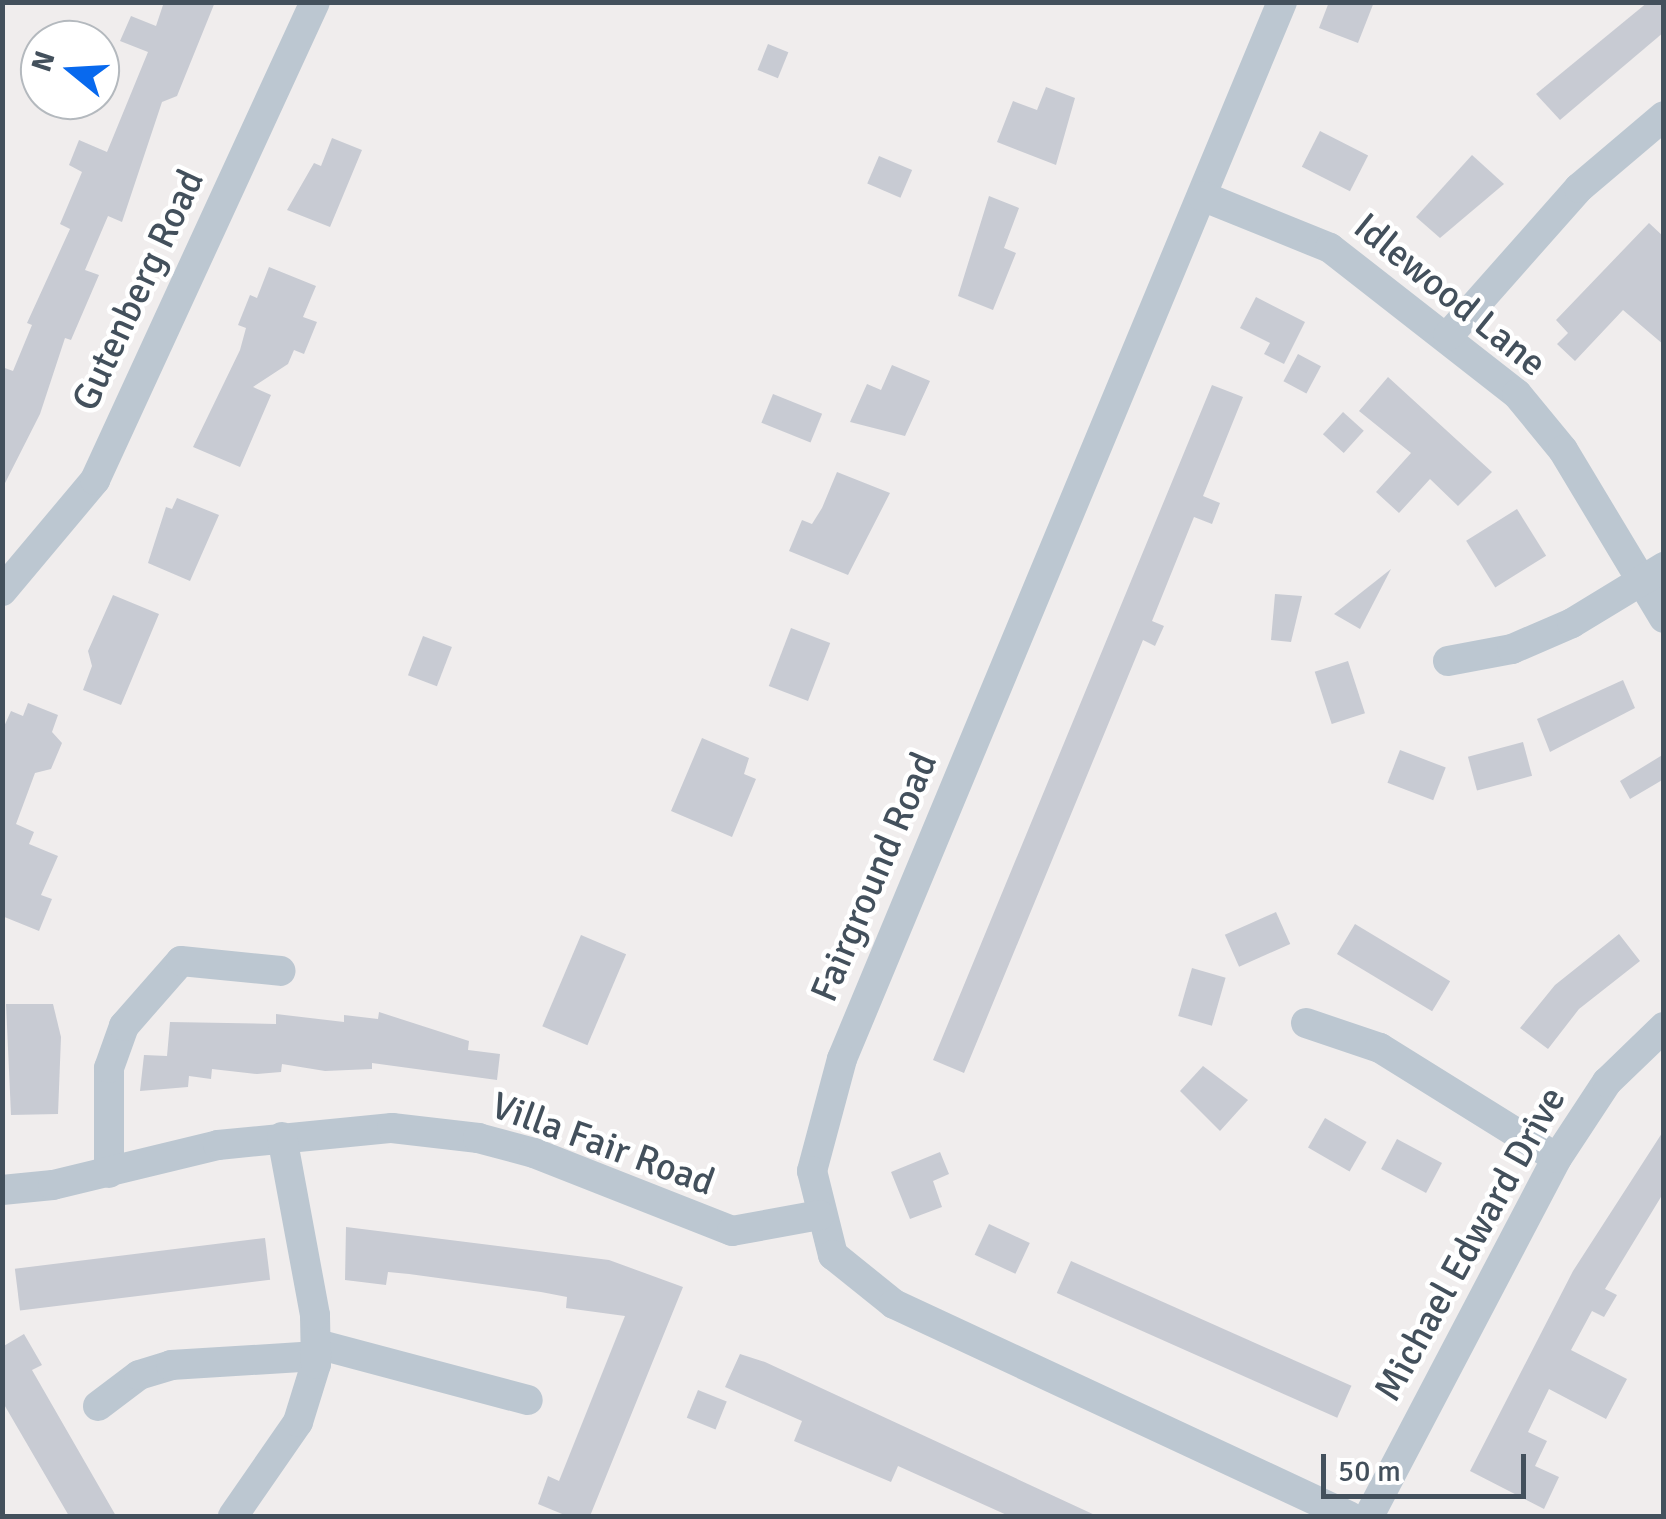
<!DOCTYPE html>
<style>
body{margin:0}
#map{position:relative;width:1666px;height:1519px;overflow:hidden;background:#f0eded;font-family:Signika,sans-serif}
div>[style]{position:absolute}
.building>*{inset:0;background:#c8cbd3;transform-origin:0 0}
.minor>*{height:30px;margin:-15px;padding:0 15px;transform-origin:15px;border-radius:15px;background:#bcc7d1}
span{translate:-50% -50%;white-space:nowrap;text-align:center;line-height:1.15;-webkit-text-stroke:9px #fff;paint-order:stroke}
.street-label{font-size:38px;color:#43505c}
.frame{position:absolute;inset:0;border:5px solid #43505c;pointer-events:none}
.north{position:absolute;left:20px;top:20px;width:100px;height:100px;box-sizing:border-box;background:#fff;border:2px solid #b4b9be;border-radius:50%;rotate:288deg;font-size:28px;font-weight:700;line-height:40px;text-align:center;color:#43505c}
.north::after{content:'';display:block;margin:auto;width:35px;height:45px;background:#0869ee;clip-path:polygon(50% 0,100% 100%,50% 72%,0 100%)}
.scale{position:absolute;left:1321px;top:1454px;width:205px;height:45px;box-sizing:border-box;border:5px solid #43505c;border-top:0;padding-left:12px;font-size:30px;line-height:35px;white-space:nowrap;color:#43505c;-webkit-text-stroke:8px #fff;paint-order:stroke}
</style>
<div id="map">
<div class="building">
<div style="clip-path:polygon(164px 2px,215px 2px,177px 96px,162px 102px,122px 222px,108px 216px,85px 270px,99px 275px,71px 340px,65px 338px,40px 414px,2px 489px,2px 367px,13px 371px,32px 325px,27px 323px,70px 229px,60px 224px,82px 172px,69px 165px,79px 140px,107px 152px,148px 52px,120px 41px,131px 16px,156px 26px)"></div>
<div style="clip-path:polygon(1329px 2px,1374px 2px,1358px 43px,1319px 28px)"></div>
<div style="clip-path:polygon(1648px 2px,1664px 2px,1664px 32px,1560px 120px,1536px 94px)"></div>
<div style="left:768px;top:44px;width:22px;height:28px;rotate:22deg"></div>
<div style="clip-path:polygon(1046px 87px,1075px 98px,1056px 165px,997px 142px,1013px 101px,1037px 110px)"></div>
<div style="left:1320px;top:131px;width:54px;height:40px;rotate:27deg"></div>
<div style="clip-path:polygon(332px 138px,362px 150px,330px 227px,287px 210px,314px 163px,321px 166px)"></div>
<div style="clip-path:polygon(1472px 155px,1504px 184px,1440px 238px,1416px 217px)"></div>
<div style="left:879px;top:156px;width:36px;height:30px;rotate:23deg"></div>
<div style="clip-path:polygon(989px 196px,1019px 208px,1004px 248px,1016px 253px,993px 310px,958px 296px)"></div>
<div style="clip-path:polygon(1649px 223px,1664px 237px,1664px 345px,1623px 310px,1575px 361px,1557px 344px,1568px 333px,1556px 320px)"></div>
<div style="clip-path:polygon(269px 267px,316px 286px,303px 317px,317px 322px,304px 354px,294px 350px,288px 364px,253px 387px,271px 395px,240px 467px,193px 447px,240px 350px,246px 328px,238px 325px,250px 295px,257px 298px)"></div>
<div style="clip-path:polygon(1256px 297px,1305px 322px,1284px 364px,1264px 354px,1270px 343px,1240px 328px)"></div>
<div style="left:1298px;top:354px;width:26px;height:31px;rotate:28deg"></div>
<div style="clip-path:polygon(892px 365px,930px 381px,905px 436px,850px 422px,867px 384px,881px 390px)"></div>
<div style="clip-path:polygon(1388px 377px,1492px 472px,1458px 506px,1430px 479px,1399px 513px,1376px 492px,1411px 453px,1359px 411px)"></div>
<div style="clip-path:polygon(1212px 385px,1243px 397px,1203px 496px,1220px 503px,1212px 524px,1194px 517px,1152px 621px,1164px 626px,1155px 646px,1143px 640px,964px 1073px,933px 1060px)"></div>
<div style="left:773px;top:394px;width:53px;height:31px;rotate:22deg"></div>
<div style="left:1343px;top:412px;width:28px;height:30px;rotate:42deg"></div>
<div style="clip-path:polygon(837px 472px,890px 493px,848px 575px,789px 551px,802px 520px,812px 524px,822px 508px)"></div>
<div style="clip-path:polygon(177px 498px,219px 515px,190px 581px,148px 563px,166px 507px,172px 509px)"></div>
<div style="left:1517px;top:509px;width:55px;height:60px;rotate:58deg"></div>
<div style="clip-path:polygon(1391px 569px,1360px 629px,1334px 614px)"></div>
<div style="clip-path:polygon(1275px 594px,1302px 596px,1291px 642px,1271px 640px)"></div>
<div style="clip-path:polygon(113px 595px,159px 614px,121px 705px,83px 690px,92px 666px,88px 651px)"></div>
<div style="left:791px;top:628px;width:42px;height:62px;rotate:21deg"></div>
<div style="left:423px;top:636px;width:31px;height:42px;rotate:21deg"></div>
<div style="left:1348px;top:661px;width:55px;height:35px;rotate:72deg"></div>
<div style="clip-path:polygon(1623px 680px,1635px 708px,1550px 752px,1537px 719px)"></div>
<div style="clip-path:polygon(28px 703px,58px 715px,52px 732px,62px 743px,51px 769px,35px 773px,16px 824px,34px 832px,29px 844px,58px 856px,41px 895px,52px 899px,39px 931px,2px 916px,2px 731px,11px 711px,23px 716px)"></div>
<div style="clip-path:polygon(702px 738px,749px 758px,744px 774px,756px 779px,732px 837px,671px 811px)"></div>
<div style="left:1523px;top:742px;width:35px;height:57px;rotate:75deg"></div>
<div style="left:1400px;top:750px;width:49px;height:35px;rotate:21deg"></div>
<div style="clip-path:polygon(1664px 754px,1664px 779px,1630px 799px,1620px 781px)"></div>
<div style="left:1276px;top:912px;width:35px;height:56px;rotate:66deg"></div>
<div style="left:1355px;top:924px;width:111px;height:35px;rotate:31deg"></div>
<div style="clip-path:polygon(1619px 934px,1640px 961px,1579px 1009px,1548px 1049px,1520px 1028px,1555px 985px)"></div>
<div style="left:581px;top:935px;width:49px;height:99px;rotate:23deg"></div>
<div style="left:1192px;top:968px;width:35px;height:50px;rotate:16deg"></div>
<div style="clip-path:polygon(6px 1004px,53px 1004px,61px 1037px,58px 1114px,11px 1115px)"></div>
<div style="clip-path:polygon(379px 1012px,469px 1041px,468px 1050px,500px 1054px,497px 1080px,372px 1063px,372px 1069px,325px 1071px,282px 1064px,281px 1072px,257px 1074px,212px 1069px,211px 1079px,189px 1076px,188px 1087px,140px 1091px,144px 1055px,167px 1056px,170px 1022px,276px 1024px,276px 1014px,344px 1022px,344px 1015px,378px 1019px)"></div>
<div style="clip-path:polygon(1203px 1066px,1248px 1100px,1220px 1131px,1180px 1091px)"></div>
<div style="left:1325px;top:1118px;width:48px;height:34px;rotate:30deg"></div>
<div style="clip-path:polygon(1664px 1130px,1664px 1192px,1605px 1289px,1617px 1295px,1604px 1317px,1592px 1311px,1571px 1350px,1627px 1379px,1606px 1419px,1549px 1389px,1528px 1432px,1547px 1441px,1535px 1466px,1559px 1477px,1544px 1509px,1470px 1471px,1573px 1271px)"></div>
<div style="left:1397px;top:1139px;width:51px;height:34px;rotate:28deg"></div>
<div style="clip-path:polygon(940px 1152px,949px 1174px,933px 1181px,942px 1207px,910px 1219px,891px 1172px)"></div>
<div style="left:989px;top:1224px;width:45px;height:34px;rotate:25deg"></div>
<div style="clip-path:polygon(346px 1227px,609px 1260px,683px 1287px,590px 1516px,567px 1516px,538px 1504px,548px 1476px,559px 1481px,625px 1316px,566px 1308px,567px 1297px,541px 1292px,409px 1274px,388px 1272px,386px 1285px,345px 1280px)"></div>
<div style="left:265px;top:1238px;width:42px;height:252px;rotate:83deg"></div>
<div style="left:1071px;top:1261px;width:307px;height:35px;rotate:24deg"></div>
<div style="clip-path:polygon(24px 1334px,42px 1365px,32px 1370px,116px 1516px,69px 1516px,2px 1401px,2px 1347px)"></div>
<div style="clip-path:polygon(740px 1354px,765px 1362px,1097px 1516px,1009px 1516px,898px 1466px,891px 1482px,794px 1441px,802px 1421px,725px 1387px)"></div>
<div style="left:698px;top:1390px;width:31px;height:30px;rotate:22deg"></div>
</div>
<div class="minor">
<div style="left:1282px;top:2px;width:1145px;rotate:112.6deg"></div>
<div style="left:842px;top:1059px;width:116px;rotate:105deg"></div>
<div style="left:812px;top:1171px;width:87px;rotate:76deg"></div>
<div style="left:833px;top:1255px;width:78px;rotate:38.8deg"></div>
<div style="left:894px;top:1304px;width:502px;rotate:24.98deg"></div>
<div style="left:1202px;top:196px;width:138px;rotate:22.1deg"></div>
<div style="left:1330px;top:248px;width:237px;rotate:38deg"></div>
<div style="left:1517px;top:394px;width:72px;rotate:50.6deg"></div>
<div style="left:1563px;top:450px;width:196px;rotate:59deg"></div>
<div style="left:1448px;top:336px;width:198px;rotate:-48.5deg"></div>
<div style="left:1579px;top:188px;width:111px;rotate:-40.3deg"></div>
<div style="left:2px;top:591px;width:145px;rotate:-50deg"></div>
<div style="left:95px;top:480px;width:526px;rotate:-65.29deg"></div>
<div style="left:1448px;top:661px;width:65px;rotate:-10.6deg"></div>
<div style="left:1512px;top:649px;width:65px;rotate:-23.4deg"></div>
<div style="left:1572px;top:623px;width:108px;rotate:-31.3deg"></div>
<div style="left:1306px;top:1023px;width:78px;rotate:18.7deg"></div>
<div style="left:1380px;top:1048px;width:208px;rotate:31.9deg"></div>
<div style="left:109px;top:1173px;width:105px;rotate:-90deg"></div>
<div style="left:109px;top:1068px;width:45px;rotate:-70.3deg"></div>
<div style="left:124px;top:1026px;width:86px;rotate:-48.8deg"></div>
<div style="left:181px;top:961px;width:100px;rotate:5.7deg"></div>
<div style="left:2px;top:1190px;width:51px;rotate:-5.6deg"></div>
<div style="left:53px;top:1185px;width:170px;rotate:-13.6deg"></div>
<div style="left:218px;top:1145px;width:175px;rotate:-5.6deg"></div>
<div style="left:392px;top:1128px;width:87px;rotate:6.6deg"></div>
<div style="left:478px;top:1138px;width:58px;rotate:15deg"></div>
<div style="left:534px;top:1153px;width:213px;rotate:21.5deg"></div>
<div style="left:732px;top:1231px;width:89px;rotate:-10.3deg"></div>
<div style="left:317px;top:1344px;width:218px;rotate:14.9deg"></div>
<div style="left:98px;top:1406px;width:51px;rotate:-37.1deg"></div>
<div style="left:139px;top:1375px;width:34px;rotate:-17deg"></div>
<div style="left:171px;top:1365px;width:146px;rotate:-3.5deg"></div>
<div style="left:233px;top:1516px;width:114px;rotate:-55.3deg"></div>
<div style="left:298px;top:1422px;width:61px;rotate:-72.8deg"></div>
<div style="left:316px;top:1364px;width:49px;rotate:-91.2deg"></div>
<div style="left:315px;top:1315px;width:181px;rotate:-100.5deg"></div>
<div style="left:1369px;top:1516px;width:404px;rotate:-62.3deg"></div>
<div style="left:1557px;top:1158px;width:91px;rotate:-56.7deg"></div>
<div style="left:1607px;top:1082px;width:79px;rotate:-44deg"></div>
</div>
<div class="street-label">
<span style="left:138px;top:290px;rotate:-65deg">Gutenberg Road</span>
<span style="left:1450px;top:295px;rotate:39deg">Idlewood Lane</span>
<span style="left:874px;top:877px;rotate:-67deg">Fairground Road</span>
<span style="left:603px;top:1144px;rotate:20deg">Villa Fair Road</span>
<span style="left:1470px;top:1244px;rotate:-61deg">Michael Edward Drive</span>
</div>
<div class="frame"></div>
<div class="north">N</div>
<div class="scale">50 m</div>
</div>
